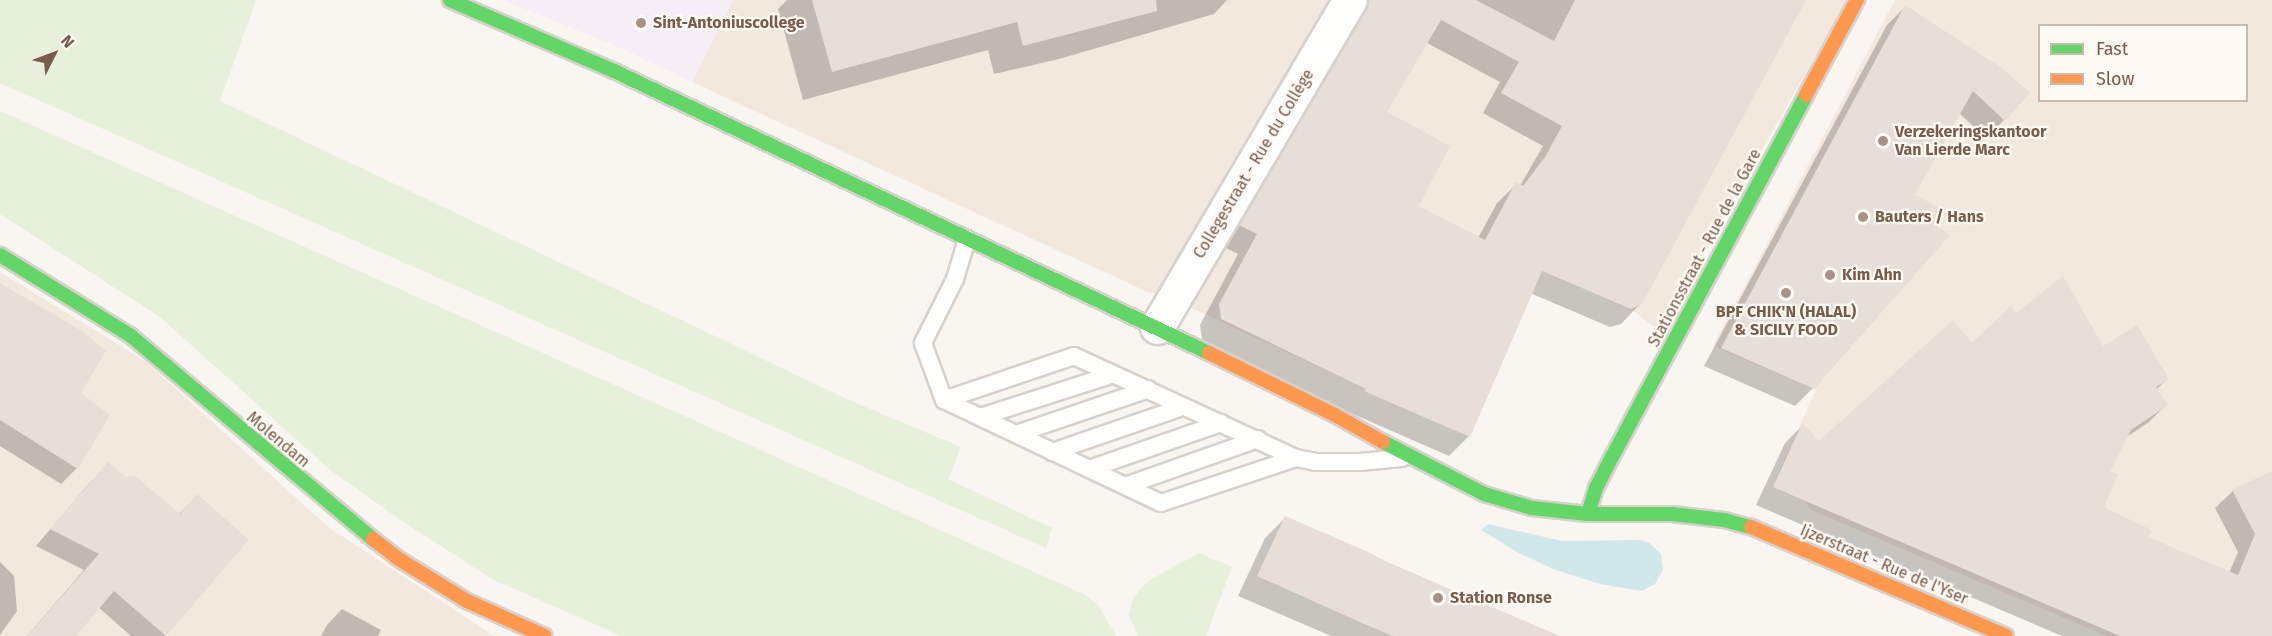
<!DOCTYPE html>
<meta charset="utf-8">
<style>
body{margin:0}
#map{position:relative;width:2272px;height:636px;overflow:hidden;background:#f9f5f0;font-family:"Fira Sans",sans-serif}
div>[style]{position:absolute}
.residential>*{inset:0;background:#f2e8de}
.education>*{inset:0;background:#f6eef6}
.green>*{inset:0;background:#e7f0db}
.water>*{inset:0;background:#d0e8ea}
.shadow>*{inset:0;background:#0003}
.building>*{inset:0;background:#e6ded7}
.roads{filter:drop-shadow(2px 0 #d7d1cb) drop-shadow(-2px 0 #d7d1cb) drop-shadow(0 2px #d7d1cb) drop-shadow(0 -2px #d7d1cb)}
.lane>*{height:16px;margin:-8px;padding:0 8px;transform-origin:8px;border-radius:8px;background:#fefefd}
.street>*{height:33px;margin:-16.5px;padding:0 16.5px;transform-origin:16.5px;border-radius:16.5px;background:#fefefd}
.fast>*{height:14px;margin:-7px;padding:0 7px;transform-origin:7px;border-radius:7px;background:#63d668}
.slow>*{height:14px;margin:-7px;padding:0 7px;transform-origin:7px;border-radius:7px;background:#ff974d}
.dots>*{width:16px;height:16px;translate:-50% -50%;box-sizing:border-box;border:3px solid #fffaf3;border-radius:50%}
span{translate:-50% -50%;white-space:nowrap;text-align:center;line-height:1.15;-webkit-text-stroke:4.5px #fffaf3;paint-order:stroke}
.poi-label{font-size:16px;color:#7a5c4d;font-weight:700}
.left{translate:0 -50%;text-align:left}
.street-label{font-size:16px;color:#7a5c4d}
.legend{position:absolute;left:2038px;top:24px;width:210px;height:78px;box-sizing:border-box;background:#fffaf3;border:2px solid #cabbb1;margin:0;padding:8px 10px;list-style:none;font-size:18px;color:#7a5c4d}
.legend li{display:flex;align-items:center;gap:12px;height:30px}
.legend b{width:30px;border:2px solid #cabbb1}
.north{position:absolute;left:24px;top:24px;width:60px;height:60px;-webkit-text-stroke:4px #fffaf3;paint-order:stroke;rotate:48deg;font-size:16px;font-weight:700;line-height:24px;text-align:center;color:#7a5c4d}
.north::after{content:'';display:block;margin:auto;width:21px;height:27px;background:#7a5c4d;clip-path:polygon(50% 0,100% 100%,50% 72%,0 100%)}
</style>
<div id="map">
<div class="residential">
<div style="clip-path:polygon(733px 0,1340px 0,1160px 293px,1150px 293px,692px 82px)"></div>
<div style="clip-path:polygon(1357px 0,1848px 0,1658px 330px,1631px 309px,1541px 271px,1470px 437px,1185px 305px)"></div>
<div style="clip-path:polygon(evenodd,1895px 0,2272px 0,2272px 636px,2107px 636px,1809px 509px,1805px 500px,1782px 492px,1776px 478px,1816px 390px,1713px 346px,1895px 0,2040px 26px,2246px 26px,2246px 100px,2040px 100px,2040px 26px)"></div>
<div style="clip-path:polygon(0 272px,145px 361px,328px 527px,494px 636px,0 636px)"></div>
</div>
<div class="education">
<div style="clip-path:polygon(503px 0,733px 0,692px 82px,616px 46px)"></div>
</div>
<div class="green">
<div style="clip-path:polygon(0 0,256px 0,220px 101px,849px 400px,961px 447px,948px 479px,1052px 528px,1046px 548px,0 83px)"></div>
<div style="clip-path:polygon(0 111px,1061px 584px,1086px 595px,1099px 606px,1116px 636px,621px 636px,492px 579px,402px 521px,329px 469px,160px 317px,0 214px)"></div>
<div style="clip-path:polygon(1199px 553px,1232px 567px,1206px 636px,1138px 636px,1129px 615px,1132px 601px,1140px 589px,1150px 580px)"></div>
</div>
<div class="water">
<div style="clip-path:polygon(1488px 524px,1562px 541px,1640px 540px,1649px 543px,1661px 554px,1663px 570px,1655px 584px,1642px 591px,1600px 584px,1553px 569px,1517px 552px,1481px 530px)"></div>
</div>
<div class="shadow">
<div style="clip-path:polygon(787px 0,1227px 0,1214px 14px,1059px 59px,994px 74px,988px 50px,803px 100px,778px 9px)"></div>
<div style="clip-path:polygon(evenodd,1357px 0,1805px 0,1641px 303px,1621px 324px,1610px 327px,1530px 293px,1469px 436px,1449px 456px,1346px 411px,1202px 339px,1200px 325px,1238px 254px,1220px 245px,1357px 0,1427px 43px,1500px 82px,1483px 113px,1543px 146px,1520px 186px,1517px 184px,1497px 203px,1478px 238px,1417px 207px,1385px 113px,1427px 43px)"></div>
<div style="clip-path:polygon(1905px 7px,2004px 120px,1986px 138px,1959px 113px,1913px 194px,1813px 388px,1795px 406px,1704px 366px,1887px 25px)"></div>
<div style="clip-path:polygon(0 285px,80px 393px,77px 468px,61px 484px,0 446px)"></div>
<div style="clip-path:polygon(2016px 315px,2102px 348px,2167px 379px,2156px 390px,2166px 405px,2149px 422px,2125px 438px,2108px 471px,2102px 508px,2146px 537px,2229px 573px,2238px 552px,2215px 508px,2233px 491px,2272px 472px,2272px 636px,2062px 636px,1756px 505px,1785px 443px,1802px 426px,1819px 443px)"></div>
<div style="clip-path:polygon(92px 480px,178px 515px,197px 496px,247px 540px,164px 636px,131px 636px,98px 607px,74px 636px,27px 636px,84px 570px,36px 546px)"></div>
<div style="clip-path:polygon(1285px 518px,1557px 636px,1331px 636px,1238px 596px,1265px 538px)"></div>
<div style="clip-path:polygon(0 562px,14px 576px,17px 611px,0 635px)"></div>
<div style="clip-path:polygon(342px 609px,381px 630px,378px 636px,321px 636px,327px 625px)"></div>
</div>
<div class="building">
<div style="clip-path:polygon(812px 0,1156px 0,1157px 11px,1023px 46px,1017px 22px,832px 72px)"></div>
<div style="clip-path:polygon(evenodd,1369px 0,1476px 0,1554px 41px,1575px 0,1806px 0,1642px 304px,1631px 309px,1542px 271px,1470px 437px,1364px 391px,1366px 389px,1221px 319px,1219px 304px,1257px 234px,1239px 225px,1366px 10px,1369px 0,1441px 20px,1519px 62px,1501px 93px,1562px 126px,1545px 157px,1523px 186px,1516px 182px,1485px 240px,1419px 206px,1450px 146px,1387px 112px,1441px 20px)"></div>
<div style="clip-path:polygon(1905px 5px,2003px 69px,2030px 93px,2005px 121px,1973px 91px,1915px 194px,1944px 211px,1935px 225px,1950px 235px,1814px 389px,1721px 348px)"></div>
<div style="clip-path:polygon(2063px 276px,2103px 346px,2137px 325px,2169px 379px,2156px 387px,2168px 405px,2131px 430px,2110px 471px,2118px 474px,2104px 507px,2151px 530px,2148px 537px,2238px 575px,2255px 534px,2232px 490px,2272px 471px,2272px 636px,2120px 636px,1773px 487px,1802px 423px,1819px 441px,1953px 320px,1972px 343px,2011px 306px,2016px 313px)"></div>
<div style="clip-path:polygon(0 283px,82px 331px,106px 351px,81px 393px,110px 415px,78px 469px,0 420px)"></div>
<div style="clip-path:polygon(108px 462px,126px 477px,135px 476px,180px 514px,197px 494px,249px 540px,166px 636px,114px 591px,76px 636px,27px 636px,99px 554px,50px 529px)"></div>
<div style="clip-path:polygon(1285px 516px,1366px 551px,1391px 564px,1560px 636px,1393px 636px,1362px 623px,1257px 576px)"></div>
</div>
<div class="roads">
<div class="lane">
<div style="left:967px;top:239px;width:42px;rotate:106.7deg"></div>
<div style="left:955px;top:279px;width:72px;rotate:116.6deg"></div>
<div style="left:923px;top:343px;width:61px;rotate:69.8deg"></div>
<div style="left:944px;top:400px;width:240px;rotate:25.4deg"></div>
<div style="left:1161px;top:503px;width:142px;rotate:-18.4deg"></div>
<div style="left:944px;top:400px;width:137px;rotate:-18.7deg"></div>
<div style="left:1074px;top:356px;width:244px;rotate:24.7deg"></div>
<div style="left:1296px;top:458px;width:20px;rotate:11deg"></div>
<div style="left:1316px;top:462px;width:44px"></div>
<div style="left:1360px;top:462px;width:42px;rotate:-5.4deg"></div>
<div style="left:980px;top:417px;width:138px;rotate:-17.8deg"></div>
<div style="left:1016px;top:434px;width:140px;rotate:-18.7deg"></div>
<div style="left:1052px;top:452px;width:139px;rotate:-19deg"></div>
<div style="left:1089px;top:469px;width:140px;rotate:-19.2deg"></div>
<div style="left:1125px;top:486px;width:141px;rotate:-19.5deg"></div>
</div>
<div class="street">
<div style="left:1157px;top:327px;width:380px;rotate:-59.5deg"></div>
</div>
<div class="fast">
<div style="left:450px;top:0;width:179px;rotate:23.4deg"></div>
<div style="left:614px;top:71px;width:658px;rotate:25.36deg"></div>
<div style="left:0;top:255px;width:154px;rotate:31.7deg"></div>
<div style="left:131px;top:336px;width:316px;rotate:40deg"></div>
<div style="left:1383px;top:442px;width:114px;rotate:27.2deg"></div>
<div style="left:1484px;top:494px;width:50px;rotate:16.3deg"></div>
<div style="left:1532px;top:508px;width:56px;rotate:6.1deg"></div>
<div style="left:1588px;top:514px;width:84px"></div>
<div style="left:1672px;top:514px;width:52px;rotate:6.6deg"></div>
<div style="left:1724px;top:520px;width:28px;rotate:15deg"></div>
<div style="left:1588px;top:514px;width:27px;rotate:-73deg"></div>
<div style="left:1596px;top:488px;width:35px;rotate:-63deg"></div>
<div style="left:1612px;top:457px;width:411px;rotate:-61.8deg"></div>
</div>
<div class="slow">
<div style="left:1806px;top:95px;width:108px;rotate:-61.8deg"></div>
<div style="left:1209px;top:353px;width:140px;rotate:26.2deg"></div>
<div style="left:1335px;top:415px;width:55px;rotate:29.4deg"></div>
<div style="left:1751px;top:527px;width:277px;rotate:23.1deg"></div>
<div style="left:373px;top:539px;width:31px;rotate:38deg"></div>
<div style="left:397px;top:558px;width:82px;rotate:31.6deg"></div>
<div style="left:467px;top:601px;width:85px;rotate:24.2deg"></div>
</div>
</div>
<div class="dots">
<div style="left:641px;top:23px;background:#a69286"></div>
<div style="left:1883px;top:141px;background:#a69286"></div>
<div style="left:1863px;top:217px;background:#a69286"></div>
<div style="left:1830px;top:275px;background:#a69286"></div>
<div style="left:1786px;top:293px;background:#a69286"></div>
<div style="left:1438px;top:598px;background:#a69286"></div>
</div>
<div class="poi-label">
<span class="left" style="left:653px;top:23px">Sint-Antoniuscollege</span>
<span class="left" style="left:1895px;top:141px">Verzekeringskantoor<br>Van Lierde Marc</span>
<span class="left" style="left:1875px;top:217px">Bauters / Hans</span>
<span class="left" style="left:1842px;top:275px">Kim Ahn</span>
<span style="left:1786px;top:321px">BPF CHIK'N (HALAL)<br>&amp; SICILY FOOD</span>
<span class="left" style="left:1450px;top:598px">Station Ronse</span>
</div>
<div class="street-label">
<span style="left:1254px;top:164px;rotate:-59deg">Collegestraat - Rue du Collège</span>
<span style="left:1705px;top:248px;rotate:-62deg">Stationsstraat - Rue de la Gare</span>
<span style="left:278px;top:440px;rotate:40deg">Molendam</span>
<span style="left:1884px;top:565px;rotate:23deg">Ijzerstraat - Rue de l'Yser</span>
</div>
<ul class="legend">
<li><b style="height:8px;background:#63d668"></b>Fast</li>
<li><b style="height:8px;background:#ff974d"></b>Slow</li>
</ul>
<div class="north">N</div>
</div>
